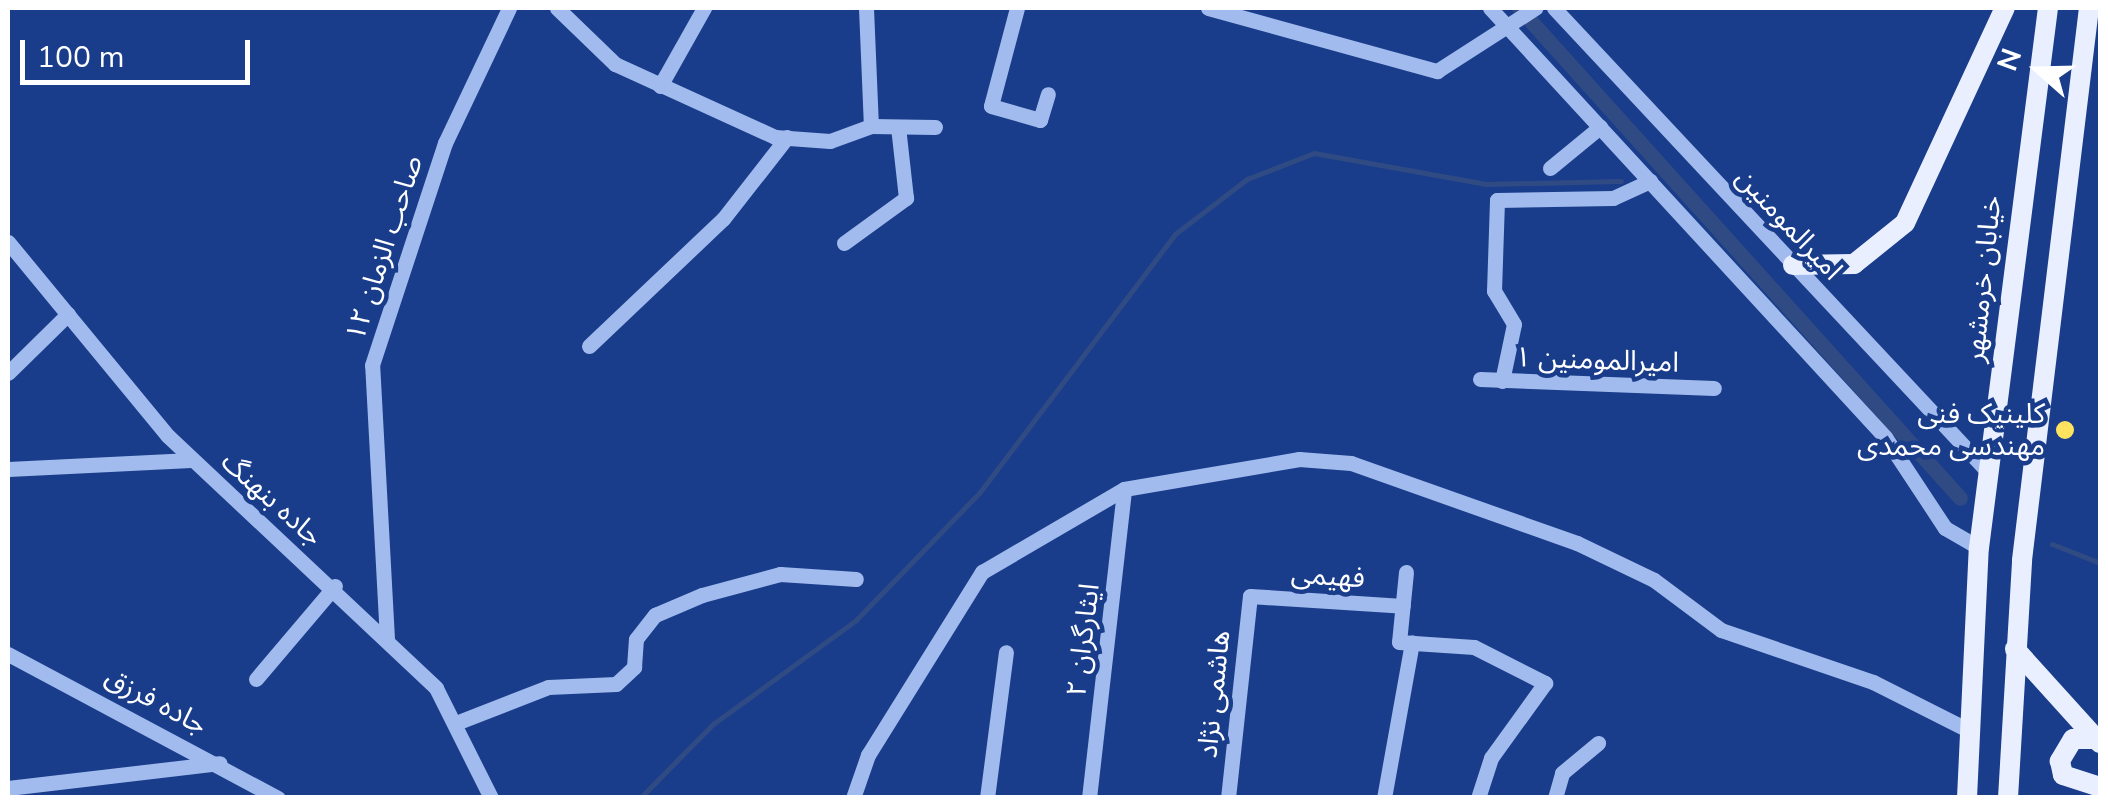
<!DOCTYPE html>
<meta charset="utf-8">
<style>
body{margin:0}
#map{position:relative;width:2108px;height:805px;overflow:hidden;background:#193d8a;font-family:"Nunito Sans","Noto Sans Arabic",sans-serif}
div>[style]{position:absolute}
.stream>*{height:5px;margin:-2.5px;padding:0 2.5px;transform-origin:2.5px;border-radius:2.5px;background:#304a84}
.canal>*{height:15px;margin:-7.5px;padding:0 7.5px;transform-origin:7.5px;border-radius:7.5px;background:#304a84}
.minor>*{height:15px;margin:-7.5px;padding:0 7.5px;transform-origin:7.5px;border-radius:7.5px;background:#a2bbee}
.major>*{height:20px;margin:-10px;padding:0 10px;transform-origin:10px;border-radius:10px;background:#e9efff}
.dots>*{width:28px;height:28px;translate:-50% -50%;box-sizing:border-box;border:5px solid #193d8a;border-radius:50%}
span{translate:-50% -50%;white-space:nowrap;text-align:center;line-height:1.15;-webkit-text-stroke:9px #193d8a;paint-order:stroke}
.street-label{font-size:28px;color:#fff}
.poi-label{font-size:28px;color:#fff}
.right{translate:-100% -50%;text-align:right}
.frame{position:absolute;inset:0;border:10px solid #fff;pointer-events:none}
.north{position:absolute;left:1988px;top:20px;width:100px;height:100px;-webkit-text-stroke:8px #193d8a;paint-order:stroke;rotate:290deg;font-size:28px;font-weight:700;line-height:40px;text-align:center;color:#fff}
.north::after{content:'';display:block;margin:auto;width:35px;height:45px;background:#fff;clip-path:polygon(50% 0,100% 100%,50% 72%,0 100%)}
.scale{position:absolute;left:20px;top:40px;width:230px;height:45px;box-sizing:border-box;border:5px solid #fff;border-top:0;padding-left:12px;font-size:30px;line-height:35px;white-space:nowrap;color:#fff;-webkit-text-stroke:8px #193d8a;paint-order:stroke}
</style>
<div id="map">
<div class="stream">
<div style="left:2052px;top:544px;width:52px;rotate:21.6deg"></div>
<div style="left:640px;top:798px;width:104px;rotate:-45.4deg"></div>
<div style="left:713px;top:724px;width:177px;rotate:-36deg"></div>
<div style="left:856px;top:620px;width:178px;rotate:-45.9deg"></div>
<div style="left:980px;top:492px;width:323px;rotate:-52.9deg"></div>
<div style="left:1175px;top:234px;width:91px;rotate:-37.4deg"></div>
<div style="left:1247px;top:179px;width:72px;rotate:-21.2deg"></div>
<div style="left:1314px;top:153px;width:175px;rotate:10.2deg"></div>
<div style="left:1486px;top:184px;width:135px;rotate:-1.3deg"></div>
</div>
<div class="canal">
<div style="left:1519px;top:8px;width:659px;rotate:48.01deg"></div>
</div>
<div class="minor">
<div style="left:557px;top:8px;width:81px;rotate:44deg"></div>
<div style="left:615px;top:64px;width:176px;rotate:24.5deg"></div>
<div style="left:775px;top:137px;width:55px;rotate:4.2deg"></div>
<div style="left:830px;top:141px;width:44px;rotate:-20.1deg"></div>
<div style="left:871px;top:126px;width:64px;rotate:0.9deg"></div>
<div style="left:866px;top:8px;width:118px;rotate:87.6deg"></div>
<div style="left:1017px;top:8px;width:101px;rotate:104.9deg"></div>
<div style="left:991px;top:106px;width:51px;rotate:15.9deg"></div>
<div style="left:1040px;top:120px;width:27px;rotate:-73deg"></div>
<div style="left:1208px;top:8px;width:238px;rotate:15.4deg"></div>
<div style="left:1437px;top:71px;width:117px;rotate:-32.7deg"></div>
<div style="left:1490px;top:8px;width:583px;rotate:47.36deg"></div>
<div style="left:1885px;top:437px;width:109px;rotate:56.6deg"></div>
<div style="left:1945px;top:528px;width:39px;rotate:30deg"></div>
<div style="left:1554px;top:8px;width:637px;rotate:46.91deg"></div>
<div style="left:660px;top:86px;width:90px;rotate:-60.6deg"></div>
<div style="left:1550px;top:168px;width:65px;rotate:-39.4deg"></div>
<div style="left:8px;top:242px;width:251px;rotate:50.5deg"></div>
<div style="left:168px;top:436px;width:368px;rotate:43.2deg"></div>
<div style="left:436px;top:688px;width:123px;rotate:63.4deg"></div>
<div style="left:844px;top:243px;width:77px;rotate:-36deg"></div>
<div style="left:906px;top:198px;width:71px;rotate:-96.4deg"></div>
<div style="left:589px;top:346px;width:185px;rotate:-43.5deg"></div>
<div style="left:723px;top:219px;width:104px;rotate:-52deg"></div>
<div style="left:8px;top:373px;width:84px;rotate:-44.5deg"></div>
<div style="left:1480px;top:379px;width:234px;rotate:2.2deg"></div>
<div style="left:1502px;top:381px;width:58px;rotate:-78.1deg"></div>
<div style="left:1514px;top:324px;width:39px;rotate:-121deg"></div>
<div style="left:1494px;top:291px;width:91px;rotate:-88.1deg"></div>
<div style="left:1497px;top:200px;width:116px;rotate:-1deg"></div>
<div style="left:1613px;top:198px;width:41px;rotate:-24.7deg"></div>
<div style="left:8px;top:469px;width:183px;rotate:-2.8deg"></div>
<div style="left:1406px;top:572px;width:70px;rotate:95.7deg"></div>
<div style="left:1399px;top:642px;width:75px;rotate:3.8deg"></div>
<div style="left:1474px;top:647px;width:80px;rotate:26.9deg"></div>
<div style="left:1545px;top:683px;width:92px;rotate:125.8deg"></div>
<div style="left:1491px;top:758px;width:42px;rotate:108deg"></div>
<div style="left:387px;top:639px;width:274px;rotate:-93.1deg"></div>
<div style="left:372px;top:365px;width:234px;rotate:-71.8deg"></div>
<div style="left:445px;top:143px;width:149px;rotate:-64.6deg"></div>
<div style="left:8px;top:654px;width:306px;rotate:28.1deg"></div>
<div style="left:256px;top:679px;width:122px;rotate:-49.7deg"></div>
<div style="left:461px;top:721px;width:93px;rotate:-21.3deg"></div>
<div style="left:548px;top:687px;width:68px;rotate:-2.5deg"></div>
<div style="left:616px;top:684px;width:25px;rotate:-43deg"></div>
<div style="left:634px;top:667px;width:28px;rotate:-86deg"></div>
<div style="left:636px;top:639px;width:31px;rotate:-52deg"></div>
<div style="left:655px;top:615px;width:51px;rotate:-23.1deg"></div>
<div style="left:702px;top:595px;width:81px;rotate:-15.1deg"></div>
<div style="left:780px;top:574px;width:76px;rotate:3.8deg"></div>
<div style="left:8px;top:788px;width:213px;rotate:-6.7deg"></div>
<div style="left:853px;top:798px;width:46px;rotate:-70.8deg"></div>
<div style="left:868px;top:755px;width:216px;rotate:-58.1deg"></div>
<div style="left:982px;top:572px;width:164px;rotate:-30.3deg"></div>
<div style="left:1124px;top:489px;width:178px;rotate:-9.7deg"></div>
<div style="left:1299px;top:459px;width:52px;rotate:4.4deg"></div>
<div style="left:1351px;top:463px;width:240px;rotate:19.5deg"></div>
<div style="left:1577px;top:543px;width:85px;rotate:25.7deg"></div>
<div style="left:1654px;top:580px;width:84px;rotate:36.7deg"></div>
<div style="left:1721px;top:630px;width:161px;rotate:18.9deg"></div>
<div style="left:1873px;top:682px;width:106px;rotate:26.8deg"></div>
<div style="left:987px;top:798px;width:147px;rotate:-82.6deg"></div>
<div style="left:1089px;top:798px;width:311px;rotate:-83.5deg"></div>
<div style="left:1228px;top:798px;width:203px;rotate:-83.8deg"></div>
<div style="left:1250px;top:596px;width:153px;rotate:3.7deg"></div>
<div style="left:1384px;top:798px;width:158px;rotate:-79.8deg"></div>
<div style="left:1555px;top:798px;width:26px;rotate:-74deg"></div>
<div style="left:1562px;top:773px;width:47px;rotate:-39.8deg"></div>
</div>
<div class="major">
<div style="left:1793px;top:265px;width:61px;rotate:-0.9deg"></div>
<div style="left:1854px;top:264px;width:65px;rotate:-38.8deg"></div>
<div style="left:1905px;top:223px;width:237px;rotate:-65.1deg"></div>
<div style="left:2015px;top:649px;width:127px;rotate:47.9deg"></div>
<div style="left:2093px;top:739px;width:20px;rotate:180deg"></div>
<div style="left:2073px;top:739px;width:26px;rotate:121deg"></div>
<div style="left:2060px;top:761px;width:14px;rotate:78deg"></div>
<div style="left:2063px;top:775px;width:39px;rotate:18deg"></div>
<div style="left:1967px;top:798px;width:250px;rotate:-87.3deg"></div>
<div style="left:1979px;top:548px;width:544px;rotate:-82.72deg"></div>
<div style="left:2008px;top:798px;width:238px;rotate:-86.6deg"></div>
<div style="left:2022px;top:560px;width:556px;rotate:-83.08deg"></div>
</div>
<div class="dots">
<div style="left:2065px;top:430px;background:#ffe35f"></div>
</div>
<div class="street-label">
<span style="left:1789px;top:224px;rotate:47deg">امیرالمومنین</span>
<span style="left:384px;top:248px;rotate:-72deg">صاحب الزمان ۱۲</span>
<span style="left:1983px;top:279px;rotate:-84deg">خیابان خرمشهر</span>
<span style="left:1597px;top:360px;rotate:2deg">امیرالمومنین ۱</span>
<span style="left:272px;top:499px;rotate:42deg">جاده بنهنگ</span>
<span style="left:1328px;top:576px;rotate:4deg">فهیمی</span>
<span style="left:1083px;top:640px;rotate:-83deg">ایثارگران ۲</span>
<span style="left:1214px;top:694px;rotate:-84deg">هاشمی نژاد</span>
<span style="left:156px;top:701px;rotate:28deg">جاده فرزق</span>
</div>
<div class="poi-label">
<span class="right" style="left:2045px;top:430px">کلینیک فنی<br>مهندسی محمدی</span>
</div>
<div class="frame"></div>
<div class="north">N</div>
<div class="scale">100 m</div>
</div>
